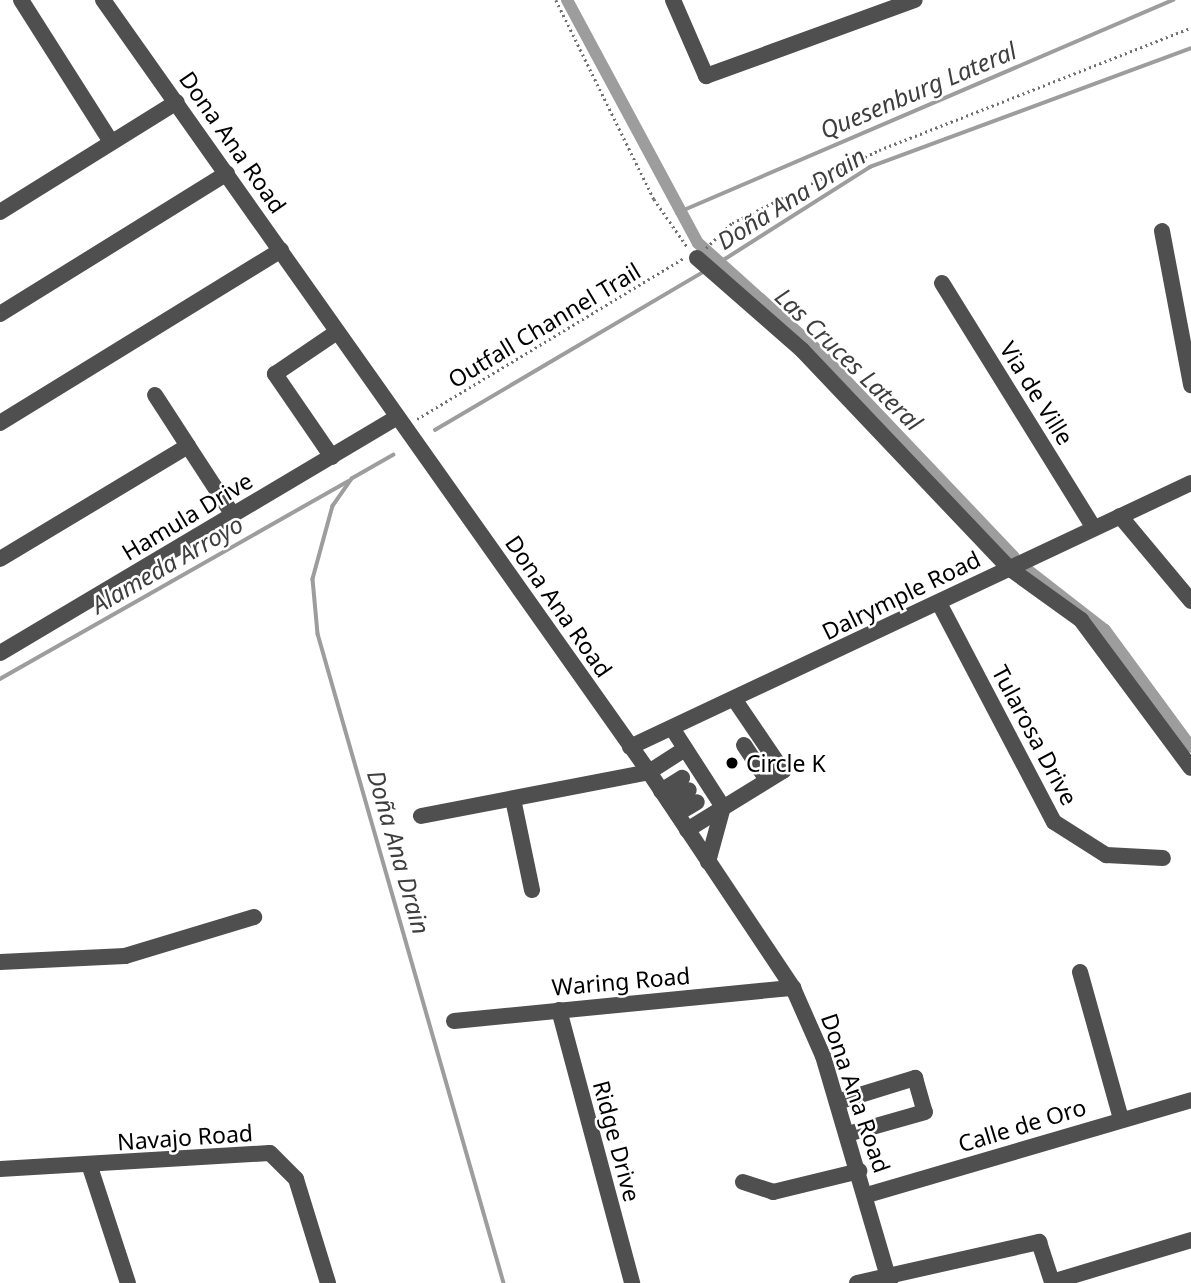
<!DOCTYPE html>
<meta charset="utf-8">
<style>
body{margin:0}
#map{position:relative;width:1191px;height:1283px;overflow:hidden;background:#fff;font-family:"Noto Sans",sans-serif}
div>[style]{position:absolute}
.stream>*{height:3.5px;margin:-1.75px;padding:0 1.75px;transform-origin:1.75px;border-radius:1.75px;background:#9d9d9d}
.canal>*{height:12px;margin:-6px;padding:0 6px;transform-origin:6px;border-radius:6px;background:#9d9d9d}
.path>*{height:2.5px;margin-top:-1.25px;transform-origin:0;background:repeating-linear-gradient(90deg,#717171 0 2px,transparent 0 5.5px)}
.minor>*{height:16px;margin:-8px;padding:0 8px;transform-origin:8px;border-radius:8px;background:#4f4f4f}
.dots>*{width:19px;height:19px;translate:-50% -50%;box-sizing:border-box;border:4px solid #fff;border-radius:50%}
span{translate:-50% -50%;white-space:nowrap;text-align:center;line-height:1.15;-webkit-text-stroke:5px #fff;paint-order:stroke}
.street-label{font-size:23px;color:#000}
.poi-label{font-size:23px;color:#000}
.left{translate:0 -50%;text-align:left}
.water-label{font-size:24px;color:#3e3e3e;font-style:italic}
</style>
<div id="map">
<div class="stream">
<div style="left:677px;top:213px;width:540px;rotate:-23.24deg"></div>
<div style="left:714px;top:266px;width:185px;rotate:-32.4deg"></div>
<div style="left:870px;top:167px;width:342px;rotate:-20.3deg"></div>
<div style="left:435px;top:430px;width:313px;rotate:-30.5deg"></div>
<div style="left:394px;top:455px;width:48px;rotate:150.3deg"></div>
<div style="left:352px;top:479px;width:33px;rotate:125deg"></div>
<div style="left:333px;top:506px;width:76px;rotate:105.3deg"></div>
<div style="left:313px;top:579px;width:55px;rotate:84.8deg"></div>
<div style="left:318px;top:634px;width:675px;rotate:74.01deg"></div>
<div style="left:0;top:679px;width:400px;rotate:-29.6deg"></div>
</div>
<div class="canal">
<div style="left:567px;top:0;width:276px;rotate:61.7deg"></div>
<div style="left:698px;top:243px;width:159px;rotate:41.9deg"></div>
<div style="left:816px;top:349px;width:287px;rotate:46.4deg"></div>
<div style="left:1025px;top:568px;width:101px;rotate:37.8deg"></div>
<div style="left:1105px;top:630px;width:145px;rotate:53.7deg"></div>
</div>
<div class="path">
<div style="left:556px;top:0;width:222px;rotate:63.8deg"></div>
<div style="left:654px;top:199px;width:60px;rotate:55.2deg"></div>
<div style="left:706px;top:248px;width:36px;rotate:-44deg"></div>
<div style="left:732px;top:223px;width:164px;rotate:-26.4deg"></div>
<div style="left:879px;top:150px;width:335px;rotate:-21.4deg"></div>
<div style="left:417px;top:419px;width:312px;rotate:-31.1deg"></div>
</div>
<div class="minor">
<div style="left:21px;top:0;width:168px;rotate:57.6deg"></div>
<div style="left:103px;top:0;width:946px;rotate:54.73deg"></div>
<div style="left:649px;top:772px;width:260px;rotate:56.3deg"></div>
<div style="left:793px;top:988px;width:74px;rotate:66.2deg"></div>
<div style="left:823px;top:1056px;width:237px;rotate:73.6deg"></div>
<div style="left:673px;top:0;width:83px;rotate:66.5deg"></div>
<div style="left:706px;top:76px;width:222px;rotate:-20deg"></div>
<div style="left:0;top:212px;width:208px;rotate:-31.9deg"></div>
<div style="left:1162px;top:231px;width:157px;rotate:79.3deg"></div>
<div style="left:697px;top:258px;width:140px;rotate:41.2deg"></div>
<div style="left:802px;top:350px;width:301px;rotate:46.5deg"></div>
<div style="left:1009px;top:568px;width:89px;rotate:35.8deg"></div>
<div style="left:1081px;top:620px;width:184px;rotate:53.4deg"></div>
<div style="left:942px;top:283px;width:287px;rotate:58.2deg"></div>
<div style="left:0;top:314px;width:267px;rotate:-31.8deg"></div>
<div style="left:155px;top:395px;width:61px;rotate:57.1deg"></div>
<div style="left:0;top:423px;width:330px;rotate:-31.6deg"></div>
<div style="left:332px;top:457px;width:101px;rotate:-124.5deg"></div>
<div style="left:275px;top:374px;width:75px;rotate:-34.1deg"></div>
<div style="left:1120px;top:516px;width:111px;rotate:50.1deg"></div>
<div style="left:0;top:559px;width:219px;rotate:-31deg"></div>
<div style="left:188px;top:446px;width:82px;rotate:56.9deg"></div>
<div style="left:939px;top:603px;width:247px;rotate:62.3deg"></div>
<div style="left:1054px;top:822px;width:62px;rotate:32.4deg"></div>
<div style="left:1106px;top:855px;width:57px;rotate:3deg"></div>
<div style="left:0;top:653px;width:462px;rotate:-30.7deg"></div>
<div style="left:672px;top:728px;width:94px;rotate:57.2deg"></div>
<div style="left:723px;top:807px;width:57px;rotate:105.3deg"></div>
<div style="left:744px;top:745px;width:42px;rotate:56.7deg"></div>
<div style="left:630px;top:747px;width:620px;rotate:-25.2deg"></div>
<div style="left:661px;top:791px;width:25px;rotate:-32deg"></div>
<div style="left:513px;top:799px;width:93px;rotate:78.2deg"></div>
<div style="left:669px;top:802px;width:23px;rotate:-31deg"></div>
<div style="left:677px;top:814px;width:23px;rotate:-31deg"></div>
<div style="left:421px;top:816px;width:232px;rotate:-10.9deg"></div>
<div style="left:649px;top:772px;width:43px;rotate:-32.6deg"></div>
<div style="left:687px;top:830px;width:113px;rotate:-31.6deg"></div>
<div style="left:783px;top:771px;width:87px;rotate:-124.2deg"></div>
<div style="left:0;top:962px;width:125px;rotate:-2.7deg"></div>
<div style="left:125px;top:956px;width:135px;rotate:-16.8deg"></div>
<div style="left:1080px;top:972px;width:153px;rotate:74.4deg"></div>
<div style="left:559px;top:1010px;width:283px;rotate:75deg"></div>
<div style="left:454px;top:1021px;width:341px;rotate:-5.6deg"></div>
<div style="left:837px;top:1102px;width:82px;rotate:-17.1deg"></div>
<div style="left:915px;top:1078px;width:35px;rotate:74deg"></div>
<div style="left:925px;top:1112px;width:80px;rotate:164.1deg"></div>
<div style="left:90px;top:1167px;width:122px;rotate:71.9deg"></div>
<div style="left:0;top:1169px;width:270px;rotate:-3.4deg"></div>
<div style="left:270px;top:1153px;width:37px;rotate:45deg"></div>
<div style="left:296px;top:1179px;width:109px;rotate:72.9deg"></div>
<div style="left:743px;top:1182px;width:32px;rotate:18deg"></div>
<div style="left:773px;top:1192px;width:89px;rotate:-13.7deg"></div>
<div style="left:867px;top:1195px;width:338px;rotate:-16.3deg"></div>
<div style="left:857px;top:1283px;width:187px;rotate:-12.7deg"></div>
<div style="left:1039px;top:1242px;width:42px;rotate:72deg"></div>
<div style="left:1052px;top:1282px;width:145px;rotate:-16.8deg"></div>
</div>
<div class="dots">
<div style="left:732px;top:763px;background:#000"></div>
</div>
<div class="street-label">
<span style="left:233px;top:142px;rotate:55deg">Dona Ana Road</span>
<span style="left:544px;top:325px;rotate:-31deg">Outfall Channel Trail</span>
<span style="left:1037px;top:393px;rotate:58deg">Via de Ville</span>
<span style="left:187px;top:516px;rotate:-31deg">Hamula Drive</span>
<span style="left:901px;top:595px;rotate:-26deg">Dalrymple Road</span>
<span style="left:559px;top:606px;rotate:55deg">Dona Ana Road</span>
<span style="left:1035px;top:735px;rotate:62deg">Tularosa Drive</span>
<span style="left:621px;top:981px;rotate:-5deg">Waring Road</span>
<span style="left:856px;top:1093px;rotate:71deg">Dona Ana Road</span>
<span style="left:1022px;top:1125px;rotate:-17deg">Calle de Oro</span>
<span style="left:185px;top:1137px;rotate:-4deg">Navajo Road</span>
<span style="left:617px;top:1141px;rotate:75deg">Ridge Drive</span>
</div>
<div class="poi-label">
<span class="left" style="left:746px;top:763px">Circle K</span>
</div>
<div class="water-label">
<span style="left:918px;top:90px;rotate:-23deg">Quesenburg Lateral</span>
<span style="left:791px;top:198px;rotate:-32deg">Doña Ana Drain</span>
<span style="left:849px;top:359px;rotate:44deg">Las Cruces Lateral</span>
<span style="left:167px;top:564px;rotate:-30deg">Alameda Arroyo</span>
<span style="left:399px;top:852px;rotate:74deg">Doña Ana Drain</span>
</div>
</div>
